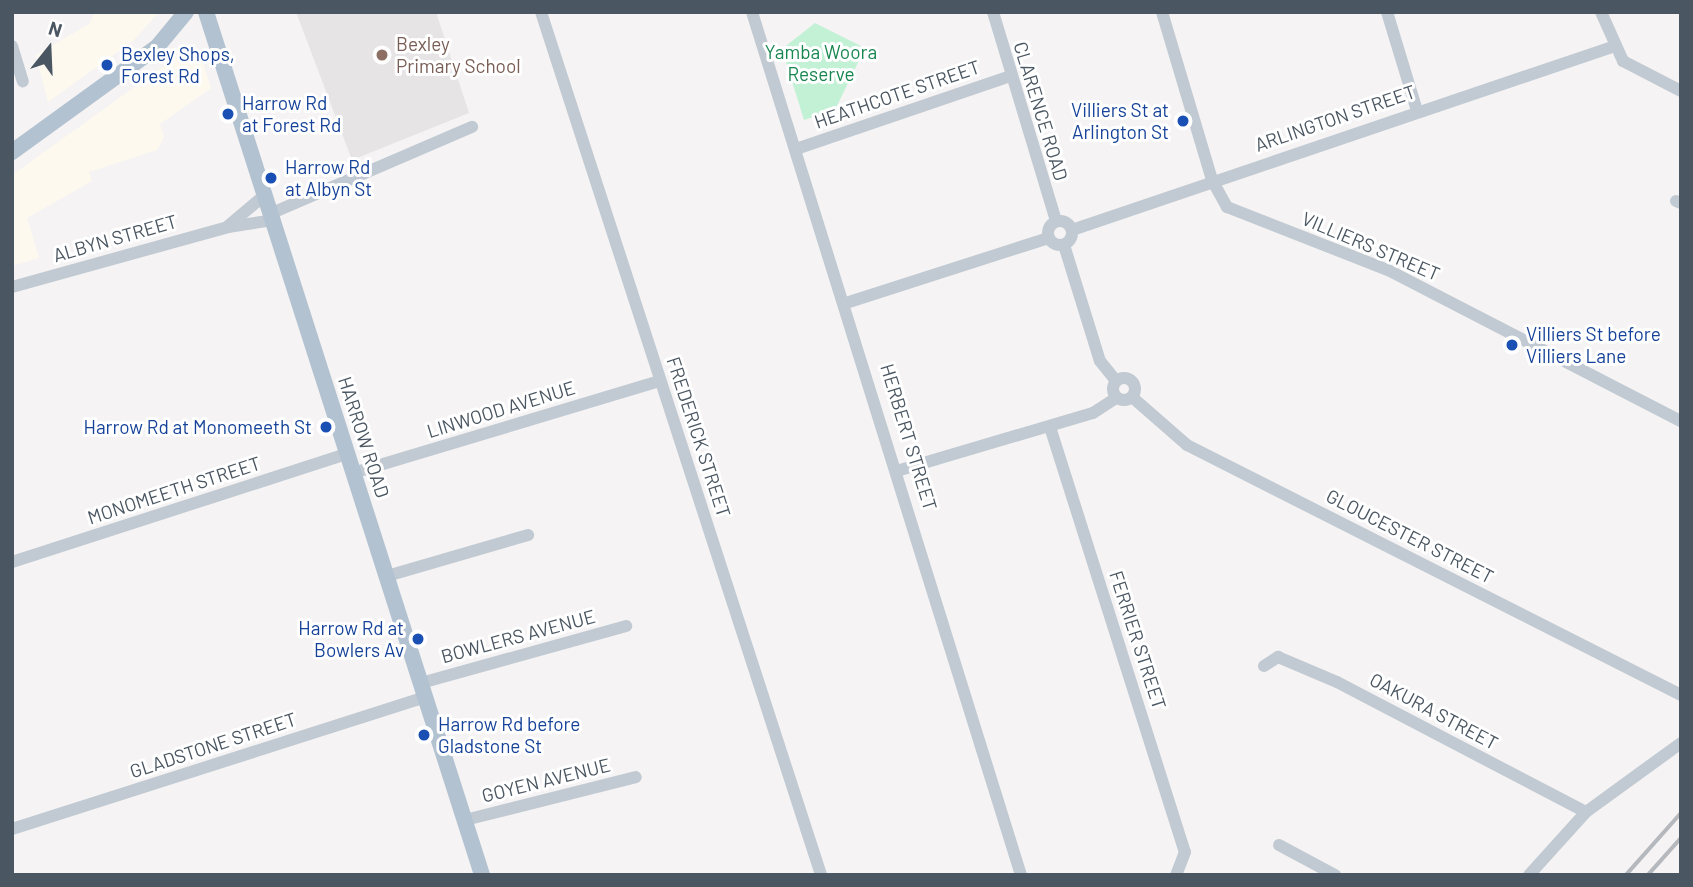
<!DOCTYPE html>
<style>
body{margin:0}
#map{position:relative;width:1693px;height:887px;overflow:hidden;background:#f5f3f3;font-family:Barlow,sans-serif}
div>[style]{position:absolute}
.commercial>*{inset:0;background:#fdf9ef}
.education>*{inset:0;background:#e6e4e5}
.green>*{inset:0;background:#c3f1d5}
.minor>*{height:12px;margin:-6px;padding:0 6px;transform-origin:6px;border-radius:6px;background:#c1cad2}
.minor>.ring{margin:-6px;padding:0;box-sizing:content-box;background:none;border:12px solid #c1cad2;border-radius:50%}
.major>*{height:16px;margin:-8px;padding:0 8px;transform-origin:8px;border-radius:8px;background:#b3c2d1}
.rail>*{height:3.5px;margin:-1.75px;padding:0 1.75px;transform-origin:1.75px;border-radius:1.75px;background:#b5b8bd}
.dots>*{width:19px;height:19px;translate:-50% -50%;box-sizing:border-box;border:4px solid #fff;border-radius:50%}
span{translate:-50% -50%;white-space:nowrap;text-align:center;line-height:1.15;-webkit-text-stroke:6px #fff;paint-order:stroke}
.education-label{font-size:19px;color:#785e54}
.left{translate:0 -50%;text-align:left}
.park-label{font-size:19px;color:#17864f}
.transit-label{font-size:19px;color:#164399}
.right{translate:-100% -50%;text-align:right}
.street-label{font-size:19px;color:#4a5661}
.frame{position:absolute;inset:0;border:14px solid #4a5661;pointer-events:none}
.north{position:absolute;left:14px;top:14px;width:70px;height:70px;-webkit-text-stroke:5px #fff;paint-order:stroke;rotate:18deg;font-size:19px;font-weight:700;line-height:28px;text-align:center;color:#4a5661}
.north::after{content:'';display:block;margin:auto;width:24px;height:32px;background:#4a5661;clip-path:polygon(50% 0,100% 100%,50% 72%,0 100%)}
</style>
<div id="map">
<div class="commercial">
<div style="clip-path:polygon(95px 12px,159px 12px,134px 40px,48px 102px,36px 55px,89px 24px)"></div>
<div style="clip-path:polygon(189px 48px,200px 53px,211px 88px,160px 124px,164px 137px,157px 150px,89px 172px,92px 181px,27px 218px,39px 258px,12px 266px,12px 175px)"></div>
</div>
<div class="education">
<div style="clip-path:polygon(296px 12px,436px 12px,469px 113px,352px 160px)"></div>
</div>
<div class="green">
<div style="clip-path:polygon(815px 23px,865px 48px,835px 110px,804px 120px,782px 49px)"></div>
</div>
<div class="minor">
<div style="left:541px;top:12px;width:907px;rotate:72.02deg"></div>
<div style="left:752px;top:12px;width:904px;rotate:72.69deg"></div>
<div style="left:993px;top:12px;width:218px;rotate:73.2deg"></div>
<div style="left:1162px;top:12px;width:175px;rotate:73.4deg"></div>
<div style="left:1212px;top:180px;width:31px;rotate:61deg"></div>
<div style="left:1227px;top:207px;width:173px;rotate:21.4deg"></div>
<div style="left:1388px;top:270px;width:330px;rotate:27.3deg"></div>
<div style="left:1387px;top:12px;width:103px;rotate:73.1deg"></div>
<div style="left:1601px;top:12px;width:54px;rotate:65.8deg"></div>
<div style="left:1623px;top:61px;width:65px;rotate:27.3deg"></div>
<div style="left:12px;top:46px;width:37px;rotate:73deg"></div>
<div style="left:799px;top:148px;width:220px;rotate:-18.8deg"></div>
<div style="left:1676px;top:201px;width:5px;rotate:22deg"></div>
<div style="left:272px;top:213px;width:218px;rotate:-23.3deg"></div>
<div class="ring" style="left:1048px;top:221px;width:12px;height:12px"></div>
<div style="left:228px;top:226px;width:50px;rotate:-40.1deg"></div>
<div style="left:1072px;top:230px;width:570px;rotate:-18.72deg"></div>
<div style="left:1064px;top:245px;width:121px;rotate:72.8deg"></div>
<div style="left:1100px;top:361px;width:26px;rotate:51deg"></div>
<div style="left:12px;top:287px;width:224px;rotate:-15.5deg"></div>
<div style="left:228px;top:227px;width:47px;rotate:-8.7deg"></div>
<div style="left:846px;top:303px;width:212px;rotate:-17.8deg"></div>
<div class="ring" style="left:1113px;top:378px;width:10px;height:10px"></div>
<div style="left:1132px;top:397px;width:73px;rotate:41.1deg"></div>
<div style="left:1187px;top:445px;width:554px;rotate:26.84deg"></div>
<div style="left:1050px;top:427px;width:446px;rotate:72.4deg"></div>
<div style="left:1185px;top:852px;width:25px;rotate:111deg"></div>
<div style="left:900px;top:470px;width:201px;rotate:-16.5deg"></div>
<div style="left:1093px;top:413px;width:27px;rotate:-33deg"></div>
<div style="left:353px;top:473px;width:320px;rotate:-16.7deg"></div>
<div style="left:12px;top:562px;width:352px;rotate:-17.9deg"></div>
<div style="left:387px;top:576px;width:147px;rotate:-16.2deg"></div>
<div style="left:1264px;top:666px;width:17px;rotate:-33deg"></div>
<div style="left:1278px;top:657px;width:64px;rotate:23deg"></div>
<div style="left:1337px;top:682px;width:281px;rotate:27.6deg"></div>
<div style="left:421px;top:683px;width:213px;rotate:-15.5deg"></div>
<div style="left:465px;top:820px;width:176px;rotate:-14.1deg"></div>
<div style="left:12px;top:829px;width:434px;rotate:-17.7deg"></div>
<div style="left:1279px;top:845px;width:64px;rotate:28.2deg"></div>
<div style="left:1529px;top:875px;width:85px;rotate:-47.9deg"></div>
<div style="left:1586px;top:812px;width:117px;rotate:-36deg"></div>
</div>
<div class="major">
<div style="left:206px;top:12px;width:906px;rotate:72.26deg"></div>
<div style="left:12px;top:152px;width:179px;rotate:-35.9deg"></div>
<div style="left:157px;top:47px;width:45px;rotate:-50.4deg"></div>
</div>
<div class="rail">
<div style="left:1626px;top:875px;width:83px;rotate:-48.4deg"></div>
<div style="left:1648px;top:875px;width:50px;rotate:-48.3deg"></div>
</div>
<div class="dots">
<div style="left:382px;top:55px;background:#8d6e63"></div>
<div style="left:107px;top:65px;background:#1a4fb4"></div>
<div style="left:228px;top:114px;background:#1a4fb4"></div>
<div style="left:1183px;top:121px;background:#1a4fb4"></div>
<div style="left:271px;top:178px;background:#1a4fb4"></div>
<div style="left:1512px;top:345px;background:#1a4fb4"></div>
<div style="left:326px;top:427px;background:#1a4fb4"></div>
<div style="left:418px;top:639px;background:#1a4fb4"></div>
<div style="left:424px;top:735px;background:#1a4fb4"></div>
</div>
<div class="education-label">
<span class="left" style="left:396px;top:55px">Bexley<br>Primary School</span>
</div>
<div class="park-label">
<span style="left:821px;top:63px">Yamba Woora<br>Reserve</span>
</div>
<div class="transit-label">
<span class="left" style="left:121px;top:65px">Bexley Shops,<br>Forest Rd</span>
<span class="left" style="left:242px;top:114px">Harrow Rd<br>at Forest Rd</span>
<span class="right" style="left:1169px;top:121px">Villiers St at<br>Arlington St</span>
<span class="left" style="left:285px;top:178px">Harrow Rd<br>at Albyn St</span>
<span class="left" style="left:1526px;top:345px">Villiers St before<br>Villiers Lane</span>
<span class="right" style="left:312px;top:427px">Harrow Rd at Monomeeth St</span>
<span class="right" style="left:404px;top:639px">Harrow Rd at<br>Bowlers Av</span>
<span class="left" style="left:438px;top:735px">Harrow Rd before<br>Gladstone St</span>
</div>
<div class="street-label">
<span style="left:897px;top:94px;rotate:-19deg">HEATHCOTE STREET</span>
<span style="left:1041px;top:111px;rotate:73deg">CLARENCE ROAD</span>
<span style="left:1335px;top:118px;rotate:-19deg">ARLINGTON STREET</span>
<span style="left:115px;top:238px;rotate:-16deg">ALBYN STREET</span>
<span style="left:1371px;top:246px;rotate:23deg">VILLIERS STREET</span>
<span style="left:501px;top:409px;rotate:-17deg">LINWOOD AVENUE</span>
<span style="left:364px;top:437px;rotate:72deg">HARROW ROAD</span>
<span style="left:699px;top:437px;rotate:72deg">FREDERICK STREET</span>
<span style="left:909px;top:437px;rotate:73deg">HERBERT STREET</span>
<span style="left:174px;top:490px;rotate:-18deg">MONOMEETH STREET</span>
<span style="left:1410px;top:536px;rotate:27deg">GLOUCESTER STREET</span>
<span style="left:518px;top:636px;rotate:-15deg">BOWLERS AVENUE</span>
<span style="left:1138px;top:640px;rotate:72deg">FERRIER STREET</span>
<span style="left:1434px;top:711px;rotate:28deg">OAKURA STREET</span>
<span style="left:213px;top:745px;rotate:-18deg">GLADSTONE STREET</span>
<span style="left:546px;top:780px;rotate:-14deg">GOYEN AVENUE</span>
</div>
<div class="frame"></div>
<div class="north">N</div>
</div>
